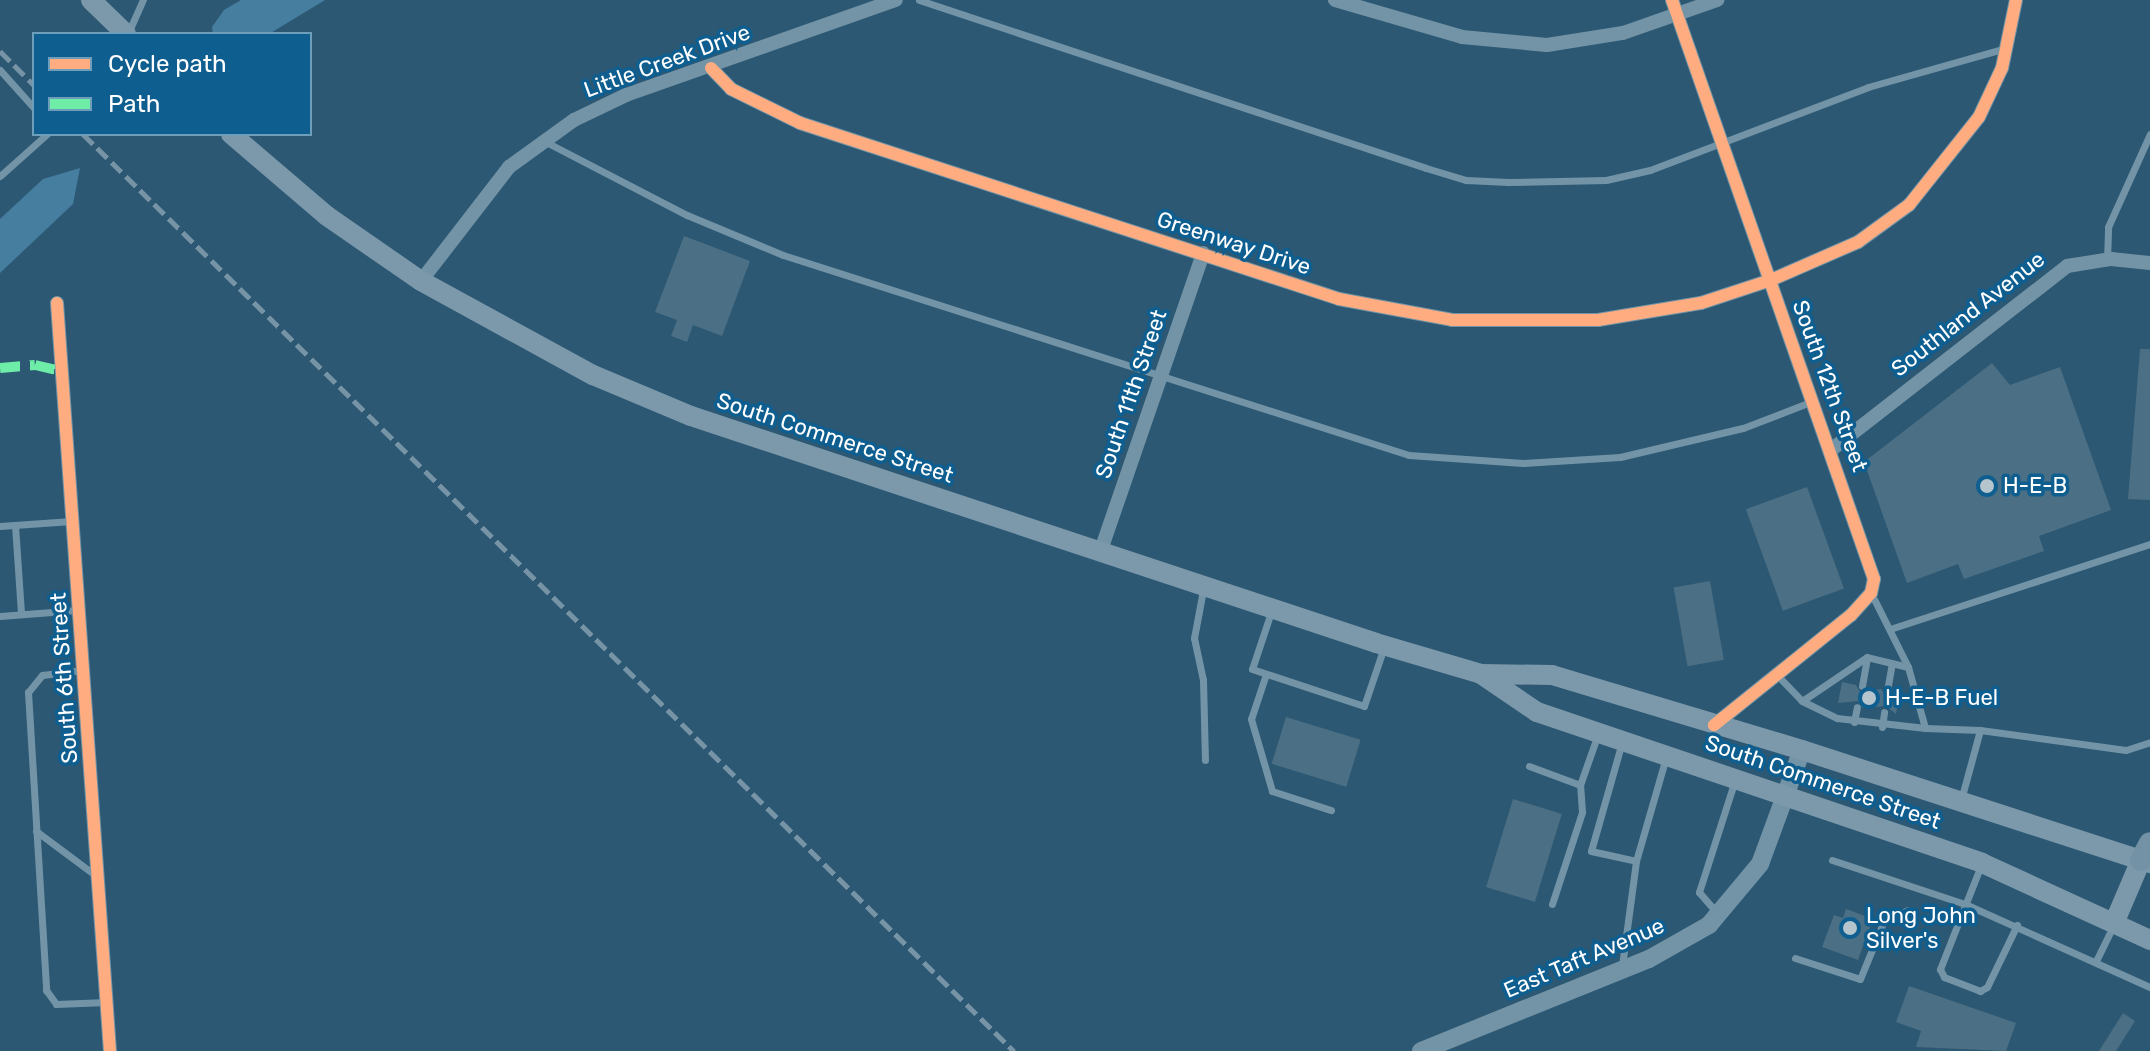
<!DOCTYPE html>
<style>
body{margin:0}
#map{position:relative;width:2150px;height:1051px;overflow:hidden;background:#2c5873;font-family:Rubik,sans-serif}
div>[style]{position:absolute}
.water>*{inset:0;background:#467ea0}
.building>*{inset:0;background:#4b6f84;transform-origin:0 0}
.service>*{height:7px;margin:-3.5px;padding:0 3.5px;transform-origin:3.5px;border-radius:3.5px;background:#7394a6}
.minor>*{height:14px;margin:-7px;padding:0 7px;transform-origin:7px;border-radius:7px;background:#7394a6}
.tertiary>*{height:18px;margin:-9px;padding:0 9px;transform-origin:9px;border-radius:9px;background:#7394a6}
.secondary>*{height:20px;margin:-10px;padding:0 10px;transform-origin:10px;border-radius:10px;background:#7c99ab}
.primary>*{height:22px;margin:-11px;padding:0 11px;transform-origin:11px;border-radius:11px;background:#7392a5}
.rail>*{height:5px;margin-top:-2.5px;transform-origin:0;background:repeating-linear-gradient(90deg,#7794a6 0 14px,transparent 0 20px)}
.quiet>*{height:10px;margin-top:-5px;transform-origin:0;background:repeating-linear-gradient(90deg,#6deda7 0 20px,transparent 0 30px)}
.cycleway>*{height:12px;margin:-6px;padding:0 6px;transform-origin:6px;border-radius:6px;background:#ffac80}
.dots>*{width:22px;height:22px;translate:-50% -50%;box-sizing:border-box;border:4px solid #0f5e90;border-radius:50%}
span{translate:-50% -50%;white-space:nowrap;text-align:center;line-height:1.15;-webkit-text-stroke:7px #0f5e90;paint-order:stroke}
.street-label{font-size:22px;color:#fff}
.poi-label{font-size:22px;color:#fff}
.left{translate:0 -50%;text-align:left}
.legend{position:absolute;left:32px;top:32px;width:280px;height:104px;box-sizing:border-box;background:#0f5e90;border:2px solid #6f9ebc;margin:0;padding:10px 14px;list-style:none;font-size:24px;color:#fff}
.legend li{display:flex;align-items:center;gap:16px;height:40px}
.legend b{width:40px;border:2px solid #6f9ebc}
</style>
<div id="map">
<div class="water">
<div style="clip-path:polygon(241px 0,325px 0,269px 34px,213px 34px,212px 27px,224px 10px)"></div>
<div style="clip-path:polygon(80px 168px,73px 204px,0 273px,0 219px,43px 179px)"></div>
</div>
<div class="building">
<div style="clip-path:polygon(684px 236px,750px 261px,722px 336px,693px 325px,687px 342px,671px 336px,677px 320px,655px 312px)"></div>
<div style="clip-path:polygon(2140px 349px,2150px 349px,2150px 500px,2128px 499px)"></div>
<div style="clip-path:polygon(1992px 363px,2010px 385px,2060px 367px,2111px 510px,2039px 536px,2044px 551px,1964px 579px,1958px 564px,1907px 583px,1864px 462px)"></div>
<div style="left:1807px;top:487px;width:108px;height:65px;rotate:70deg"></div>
<div style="left:1710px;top:581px;width:80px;height:37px;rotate:80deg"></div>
<div style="clip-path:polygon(1842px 682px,1856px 685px,1860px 692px,1881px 689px,1887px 697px,1900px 693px,1896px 714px,1886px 706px,1863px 708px,1858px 701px,1838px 703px)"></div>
<div style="left:1286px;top:717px;width:78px;height:49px;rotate:17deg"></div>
<div style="left:1513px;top:799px;width:51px;height:92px;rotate:17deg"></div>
<div style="clip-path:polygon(1846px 909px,1873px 919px,1858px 960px,1822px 947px,1834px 915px,1843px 918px)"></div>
<div style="clip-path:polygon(1909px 986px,2016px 1023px,2006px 1051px,1916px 1047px,1921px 1031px,1896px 1022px)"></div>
<div style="clip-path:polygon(2123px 1013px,2135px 1021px,2116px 1051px,2099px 1051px)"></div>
</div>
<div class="service">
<div style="left:919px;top:0;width:534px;rotate:18.33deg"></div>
<div style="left:1426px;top:168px;width:42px;rotate:16.7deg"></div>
<div style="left:1466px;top:180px;width:42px;rotate:2.7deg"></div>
<div style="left:1508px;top:182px;width:98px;rotate:-1.2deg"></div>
<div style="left:1606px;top:180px;width:45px;rotate:-12.8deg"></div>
<div style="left:1650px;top:170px;width:233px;rotate:-20.8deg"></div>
<div style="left:1868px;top:87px;width:143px;rotate:-15.8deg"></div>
<div style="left:129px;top:31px;width:34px;rotate:-66deg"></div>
<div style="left:0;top:70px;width:51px;rotate:48.2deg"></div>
<div style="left:544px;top:141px;width:161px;rotate:27.4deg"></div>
<div style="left:687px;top:215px;width:104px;rotate:22.6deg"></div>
<div style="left:783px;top:255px;width:657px;rotate:17.72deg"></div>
<div style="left:1409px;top:455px;width:114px;rotate:4deg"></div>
<div style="left:1523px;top:463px;width:97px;rotate:-3.5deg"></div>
<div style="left:1620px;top:457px;width:126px;rotate:-13.3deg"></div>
<div style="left:1743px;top:428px;width:75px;rotate:-21.1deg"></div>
<div style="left:0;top:176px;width:63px;rotate:-41.8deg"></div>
<div style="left:2107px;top:260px;width:33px;rotate:-88deg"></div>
<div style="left:2108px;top:227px;width:102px;rotate:-65.7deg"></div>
<div style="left:15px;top:525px;width:89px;rotate:86.1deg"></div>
<div style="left:0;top:526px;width:72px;rotate:-4deg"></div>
<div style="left:1203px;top:590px;width:49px;rotate:100.6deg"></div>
<div style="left:1194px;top:638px;width:43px;rotate:77.9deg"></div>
<div style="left:1203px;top:680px;width:80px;rotate:88.6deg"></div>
<div style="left:1871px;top:593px;width:83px;rotate:63.4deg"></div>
<div style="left:1908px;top:667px;width:63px;rotate:74.4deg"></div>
<div style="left:1925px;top:728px;width:55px;rotate:2.1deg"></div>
<div style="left:1980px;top:730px;width:73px;rotate:105.2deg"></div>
<div style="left:1271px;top:612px;width:60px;rotate:108.4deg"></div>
<div style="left:1252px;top:669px;width:118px;rotate:18.3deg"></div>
<div style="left:1364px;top:706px;width:62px;rotate:-71.3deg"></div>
<div style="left:0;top:616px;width:78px;rotate:-4.4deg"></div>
<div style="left:1893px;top:628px;width:270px;rotate:-18.1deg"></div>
<div style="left:1908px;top:667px;width:42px;rotate:-166.3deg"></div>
<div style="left:1867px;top:657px;width:78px;rotate:145.9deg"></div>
<div style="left:1802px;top:701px;width:39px;rotate:26deg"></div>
<div style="left:1837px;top:718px;width:89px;rotate:6.5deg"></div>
<div style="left:83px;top:670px;width:41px;rotate:173deg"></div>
<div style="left:42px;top:675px;width:22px;rotate:129deg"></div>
<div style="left:28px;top:692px;width:299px;rotate:86.5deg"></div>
<div style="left:46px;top:990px;width:17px;rotate:54deg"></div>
<div style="left:56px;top:1004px;width:51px;rotate:-2.2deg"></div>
<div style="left:1266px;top:674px;width:47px;rotate:108.4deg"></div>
<div style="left:1251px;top:719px;width:75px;rotate:73.7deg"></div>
<div style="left:1272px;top:791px;width:62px;rotate:17.9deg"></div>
<div style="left:1776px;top:674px;width:37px;rotate:46deg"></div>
<div style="left:1862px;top:686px;width:29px;rotate:-80deg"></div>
<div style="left:1887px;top:691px;width:27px;rotate:-80deg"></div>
<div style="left:1854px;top:722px;width:15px;rotate:-79deg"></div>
<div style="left:1882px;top:727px;width:15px;rotate:-82deg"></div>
<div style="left:1980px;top:730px;width:147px;rotate:7.8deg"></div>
<div style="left:2126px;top:750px;width:25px;rotate:-18deg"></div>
<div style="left:1622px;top:742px;width:113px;rotate:105.9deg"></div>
<div style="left:1591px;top:851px;width:46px;rotate:12.5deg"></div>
<div style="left:1636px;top:861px;width:108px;rotate:-73.9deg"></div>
<div style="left:1529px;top:766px;width:54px;rotate:20.4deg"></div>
<div style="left:36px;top:831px;width:74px;rotate:36.7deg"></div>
<div style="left:1832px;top:860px;width:140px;rotate:18.3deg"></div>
<div style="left:1965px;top:904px;width:203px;rotate:24.2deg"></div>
<div style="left:1981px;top:865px;width:112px;rotate:111.5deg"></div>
<div style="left:1940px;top:969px;width:9px;rotate:63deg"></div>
<div style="left:1944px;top:977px;width:39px;rotate:21deg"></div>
<div style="left:1980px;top:991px;width:8px;rotate:-30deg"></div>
<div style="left:1987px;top:987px;width:69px;rotate:-64.2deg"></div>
<div style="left:1552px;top:904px;width:97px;rotate:-71.9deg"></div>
<div style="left:1582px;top:812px;width:27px;rotate:-94deg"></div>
<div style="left:1580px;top:785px;width:54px;rotate:-70.6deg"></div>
<div style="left:1718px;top:914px;width:29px;rotate:-131deg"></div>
<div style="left:1699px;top:892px;width:114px;rotate:-72.2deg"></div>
<div style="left:1795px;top:958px;width:68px;rotate:17.9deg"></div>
<div style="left:1860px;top:979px;width:61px;rotate:-67.7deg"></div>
<div style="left:1883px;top:923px;width:27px;rotate:-28deg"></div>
<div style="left:2096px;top:961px;width:39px;rotate:-64deg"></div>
<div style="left:1622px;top:966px;width:106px;rotate:-82.4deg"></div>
</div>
<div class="minor">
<div style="left:1335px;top:0;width:132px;rotate:16.2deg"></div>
<div style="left:1462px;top:37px;width:85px;rotate:5.4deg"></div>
<div style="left:1547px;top:45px;width:77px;rotate:-9deg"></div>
<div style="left:1623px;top:33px;width:100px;rotate:-19.3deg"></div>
<div style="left:1672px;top:0;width:613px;rotate:70.77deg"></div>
<div style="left:1874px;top:579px;width:14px;rotate:102deg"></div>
<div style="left:1871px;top:593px;width:30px;rotate:132deg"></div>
<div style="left:1851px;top:615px;width:176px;rotate:141.2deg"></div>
<div style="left:711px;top:68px;width:29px;rotate:46deg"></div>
<div style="left:731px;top:89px;width:77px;rotate:26.2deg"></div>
<div style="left:800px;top:123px;width:567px;rotate:18.08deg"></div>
<div style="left:1339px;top:299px;width:115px;rotate:10.5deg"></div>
<div style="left:1452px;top:320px;width:146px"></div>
<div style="left:1598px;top:320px;width:104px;rotate:-9.4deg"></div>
<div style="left:1701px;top:303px;width:74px;rotate:-18.2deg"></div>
<div style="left:1771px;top:280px;width:95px;rotate:-23.6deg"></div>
<div style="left:1858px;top:242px;width:63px;rotate:-36deg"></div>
<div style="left:1909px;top:205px;width:112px;rotate:-51.5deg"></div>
<div style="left:1979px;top:117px;width:54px;rotate:-64.9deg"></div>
<div style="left:2002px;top:68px;width:69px;rotate:-78.4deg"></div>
<div style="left:421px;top:281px;width:144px;rotate:-52.3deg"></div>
<div style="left:509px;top:167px;width:80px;rotate:-35.9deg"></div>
<div style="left:574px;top:120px;width:58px;rotate:-25.7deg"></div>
<div style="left:626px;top:95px;width:286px;rotate:-19.4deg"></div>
<div style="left:57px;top:303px;width:750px;rotate:85.95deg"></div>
<div style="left:1831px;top:450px;width:299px;rotate:-37.9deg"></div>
<div style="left:2067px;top:266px;width:45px;rotate:-9deg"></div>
<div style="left:2111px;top:259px;width:39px;rotate:6deg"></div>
<div style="left:1101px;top:550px;width:314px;rotate:-71deg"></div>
</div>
<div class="tertiary">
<div style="left:1421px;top:1051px;width:246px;rotate:-22deg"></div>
<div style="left:1649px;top:959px;width:69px;rotate:-29.5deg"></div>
<div style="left:1709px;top:925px;width:80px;rotate:-50.1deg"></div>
<div style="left:1760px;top:864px;width:121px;rotate:-69.8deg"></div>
</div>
<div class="secondary">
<div style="left:91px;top:0;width:49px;rotate:44.2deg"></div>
<div style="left:231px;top:134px;width:126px;rotate:40.5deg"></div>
<div style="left:327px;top:216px;width:114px;rotate:34.7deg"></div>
<div style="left:421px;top:281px;width:196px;rotate:28.7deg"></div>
<div style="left:593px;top:375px;width:106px;rotate:22.7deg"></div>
<div style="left:691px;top:416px;width:722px;rotate:18.33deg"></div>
<div style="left:1376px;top:643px;width:109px;rotate:16.4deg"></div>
<div style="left:1481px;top:674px;width:71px;rotate:0.8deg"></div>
<div style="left:1552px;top:675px;width:261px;rotate:16.7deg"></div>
<div style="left:1802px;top:750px;width:366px;rotate:18deg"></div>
<div style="left:1481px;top:674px;width:68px;rotate:34.2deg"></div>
<div style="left:1537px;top:712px;width:470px;rotate:18.7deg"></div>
<div style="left:1982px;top:863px;width:185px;rotate:24.6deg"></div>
<div style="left:2115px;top:921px;width:66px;rotate:-66.9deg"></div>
</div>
<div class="primary">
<div style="left:2141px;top:860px;width:19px;rotate:-62deg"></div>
</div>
<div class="rail">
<div style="left:0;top:51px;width:48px;rotate:45deg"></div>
<div style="left:83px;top:134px;width:1307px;rotate:44.57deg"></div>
</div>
<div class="quiet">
<div style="left:0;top:368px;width:35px;rotate:-5deg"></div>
<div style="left:35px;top:365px;width:28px;rotate:13deg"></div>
</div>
<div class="cycleway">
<div style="left:1672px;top:0;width:613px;rotate:70.77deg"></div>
<div style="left:1874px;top:579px;width:14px;rotate:102deg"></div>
<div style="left:1871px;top:593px;width:30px;rotate:132deg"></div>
<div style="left:1851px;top:615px;width:176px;rotate:141.2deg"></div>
<div style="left:711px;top:68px;width:29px;rotate:46deg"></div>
<div style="left:731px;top:89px;width:77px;rotate:26.2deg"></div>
<div style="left:800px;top:123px;width:567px;rotate:18.08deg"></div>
<div style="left:1339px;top:299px;width:115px;rotate:10.5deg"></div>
<div style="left:1452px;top:320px;width:146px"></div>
<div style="left:1598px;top:320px;width:104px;rotate:-9.4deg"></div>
<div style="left:1701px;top:303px;width:74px;rotate:-18.2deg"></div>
<div style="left:1771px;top:280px;width:95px;rotate:-23.6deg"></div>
<div style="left:1858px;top:242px;width:63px;rotate:-36deg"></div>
<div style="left:1909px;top:205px;width:112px;rotate:-51.5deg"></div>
<div style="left:1979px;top:117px;width:54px;rotate:-64.9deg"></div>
<div style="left:2002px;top:68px;width:69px;rotate:-78.4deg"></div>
<div style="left:57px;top:303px;width:750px;rotate:85.95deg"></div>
</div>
<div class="dots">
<div style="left:1987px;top:486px;background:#b5c5ce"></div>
<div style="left:1869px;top:698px;background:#b5c5ce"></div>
<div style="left:1850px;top:928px;background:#b5c5ce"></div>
</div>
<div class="street-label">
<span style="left:667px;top:61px;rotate:-20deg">Little Creek Drive</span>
<span style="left:1234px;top:243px;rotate:18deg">Greenway Drive</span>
<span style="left:1968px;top:314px;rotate:-38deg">Southland Avenue</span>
<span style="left:1830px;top:386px;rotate:70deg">South 12th Street</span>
<span style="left:1131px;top:394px;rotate:-71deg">South 11th Street</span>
<span style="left:835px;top:438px;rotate:18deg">South Commerce Street</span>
<span style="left:64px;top:678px;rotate:-94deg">South 6th Street</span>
<span style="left:1823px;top:782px;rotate:19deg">South Commerce Street</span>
<span style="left:1584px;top:958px;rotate:-23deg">East Taft Avenue</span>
</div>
<div class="poi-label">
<span class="left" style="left:2003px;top:486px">H-E-B</span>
<span class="left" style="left:1885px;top:698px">H-E-B Fuel</span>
<span class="left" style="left:1866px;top:928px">Long John<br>Silver's</span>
</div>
<ul class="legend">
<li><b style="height:10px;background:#ffac80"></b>Cycle path</li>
<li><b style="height:10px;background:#6deda7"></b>Path</li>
</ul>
</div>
